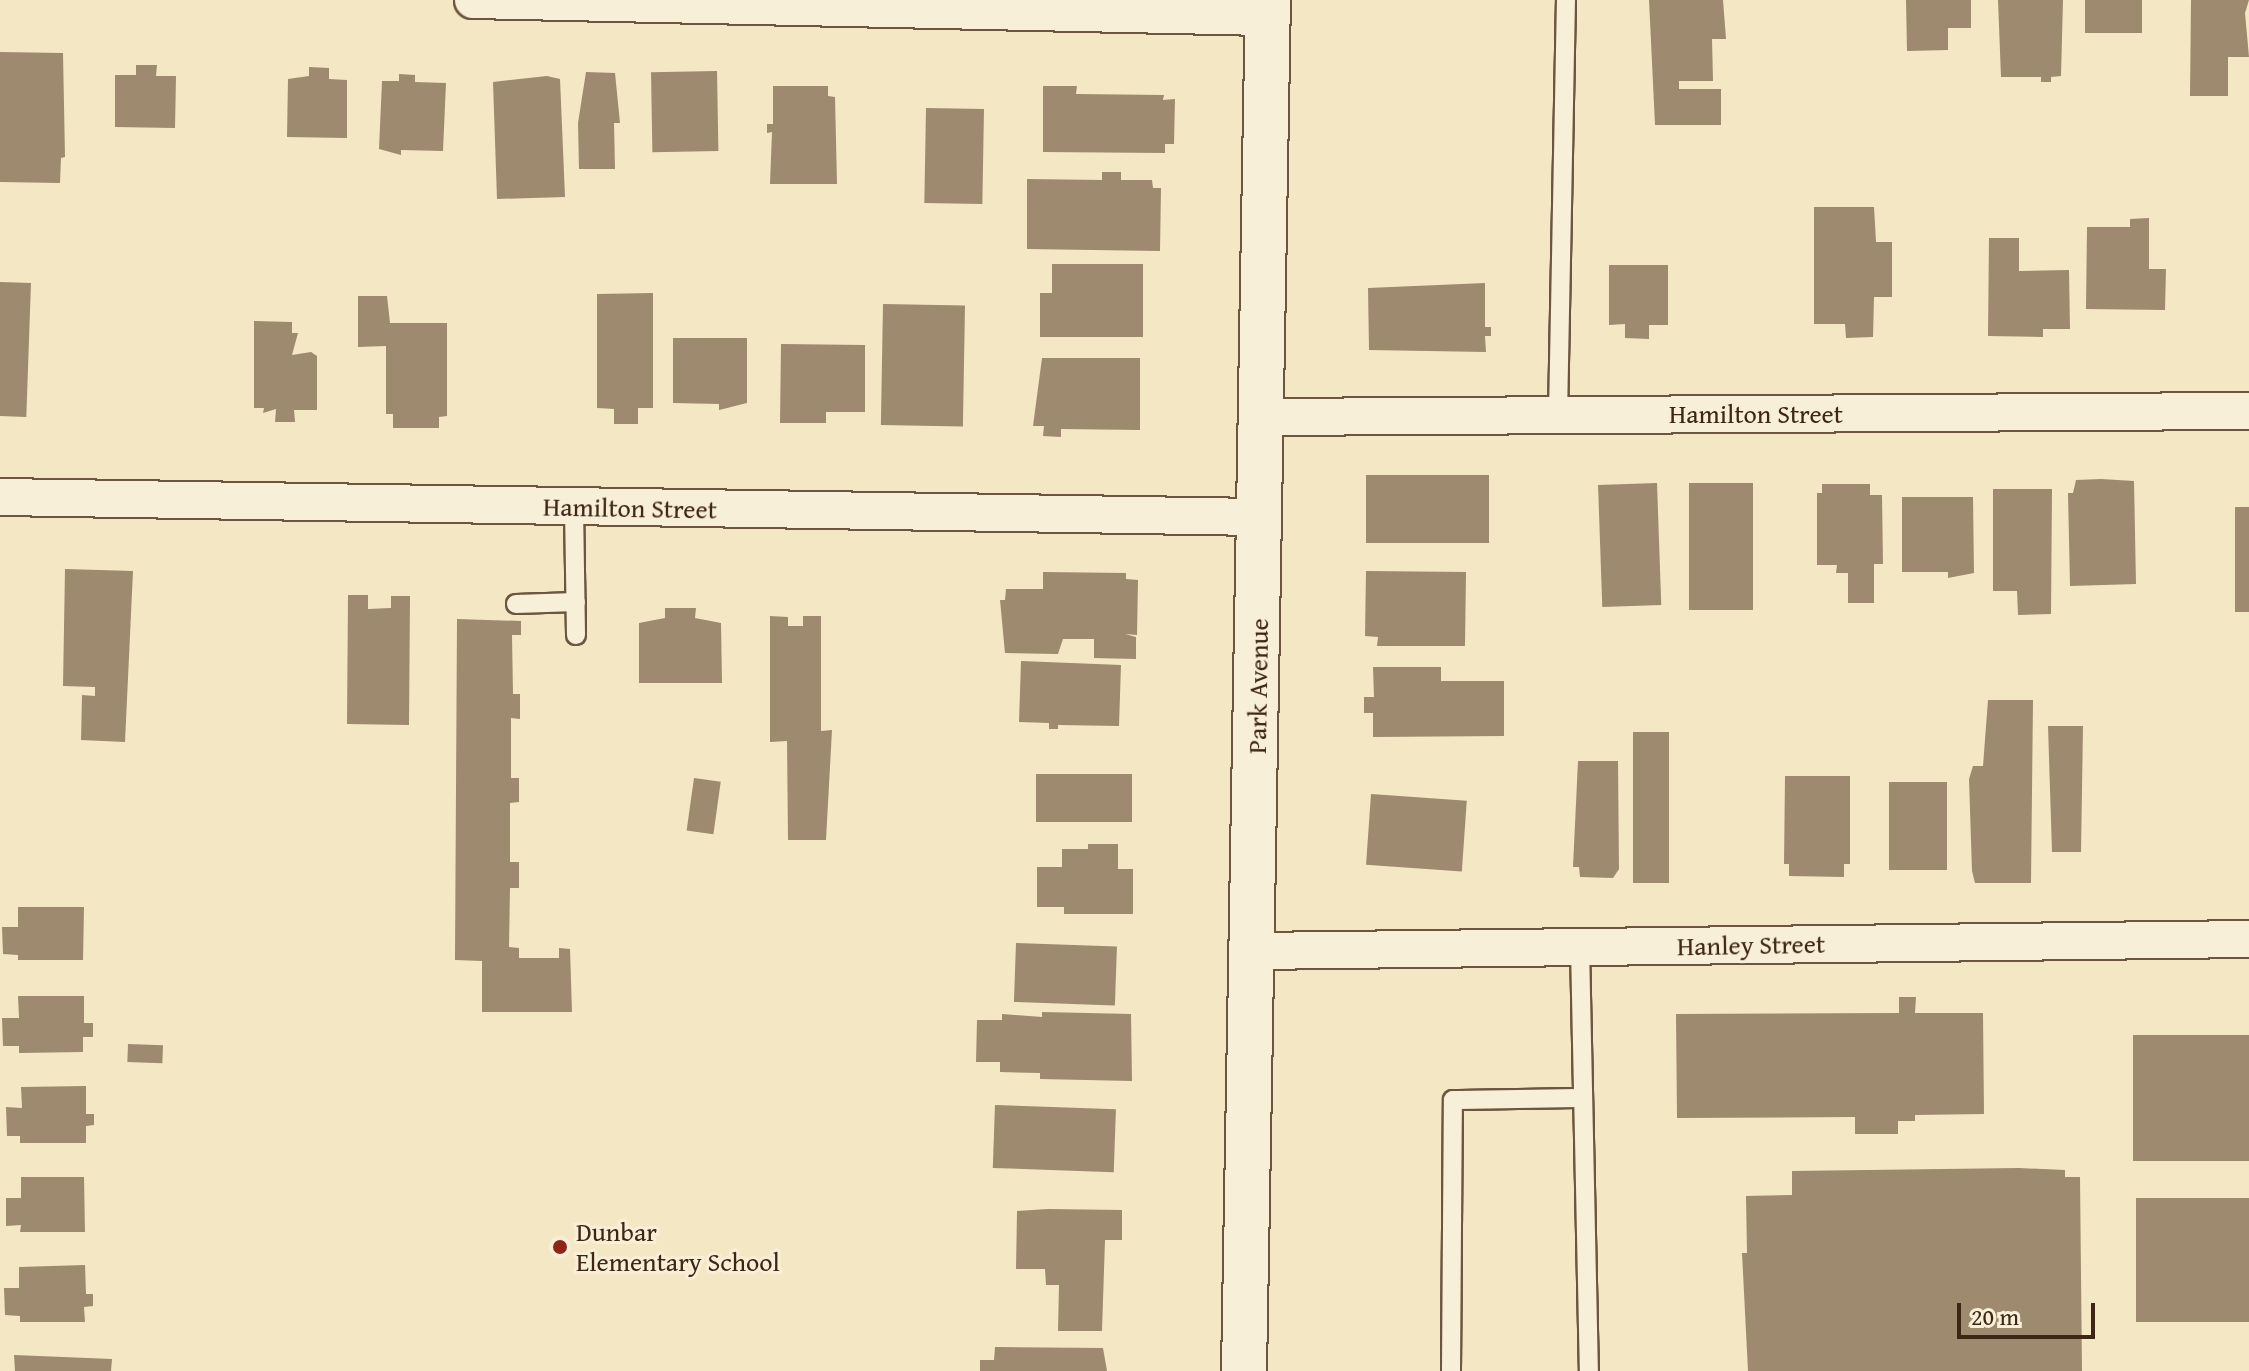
<!DOCTYPE html>
<style>
body{margin:0}
#map{position:relative;width:2249px;height:1371px;overflow:hidden;background:#f4e7c3;font-family:"Gentium Book Plus",serif}
div>[style]{position:absolute}
.building>*{inset:0;background:#9d8a6f;transform-origin:0 0}
.roads{filter:drop-shadow(2px 0 #6c5640) drop-shadow(-2px 0 #6c5640) drop-shadow(0 2px #6c5640) drop-shadow(0 -2px #6c5640)}
.service>*{height:18px;margin:-9px;padding:0 9px;transform-origin:9px;border-radius:9px;background:#f8efd8}
.minor>*{height:36px;margin:-18px;padding:0 18px;transform-origin:18px;border-radius:18px;background:#f8efd8}
.secondary>*{height:44px;margin:-22px;padding:0 22px;transform-origin:22px;border-radius:22px;background:#f8efd8}
.dots>*{width:22px;height:22px;translate:-50% -50%;box-sizing:border-box;border:4px solid #f8efd8;border-radius:50%}
span{translate:-50% -50%;white-space:nowrap;text-align:center;line-height:1.15;-webkit-text-stroke:6px #f8efd8;paint-order:stroke}
.street-label{font-size:26px;color:#3e2614}
.poi-label{font-size:26px;color:#3e2614}
.left{translate:0 -50%;text-align:left}
.scale{position:absolute;left:1957px;top:1303px;width:138px;height:36px;box-sizing:border-box;border:4px solid #3e2614;border-top:0;padding-left:10px;font-size:24px;line-height:28px;white-space:nowrap;color:#3e2614;-webkit-text-stroke:6px #f8efd8;paint-order:stroke}
</style>
<div id="map">
<div class="building">
<div style="clip-path:polygon(1649px 0,1723px 0,1726px 39px,1712px 39px,1713px 81px,1679px 81px,1679px 89px,1721px 89px,1721px 125px,1655px 125px)"></div>
<div style="clip-path:polygon(1906px 0,1971px 0,1971px 28px,1948px 28px,1948px 50px,1907px 51px)"></div>
<div style="clip-path:polygon(1998px 0,2063px 0,2061px 76px,2051px 77px,2051px 82px,2041px 82px,2041px 77px,2001px 77px)"></div>
<div style="left:2085px;top:0;width:57px;height:33px"></div>
<div style="clip-path:polygon(2191px 0,2249px 0,2245px 13px,2249px 57px,2228px 57px,2228px 96px,2190px 96px)"></div>
<div style="clip-path:polygon(0 52px,63px 53px,65px 157px,61px 158px,60px 183px,0 182px)"></div>
<div style="clip-path:polygon(136px 65px,157px 65px,156px 76px,176px 76px,175px 128px,115px 127px,115px 75px,136px 75px)"></div>
<div style="clip-path:polygon(309px 67px,329px 68px,329px 79px,347px 80px,347px 138px,287px 137px,288px 79px,309px 76px)"></div>
<div style="left:717px;top:71px;width:80px;height:66px;rotate:89deg"></div>
<div style="clip-path:polygon(586px 72px,615px 73px,620px 123px,614px 123px,615px 169px,579px 169px,578px 123px)"></div>
<div style="clip-path:polygon(399px 74px,415px 75px,415px 82px,446px 83px,443px 151px,401px 150px,401px 155px,379px 149px,382px 81px,399px 81px)"></div>
<div style="clip-path:polygon(547px 76px,560px 79px,565px 197px,497px 199px,493px 82px)"></div>
<div style="clip-path:polygon(773px 86px,828px 86px,828px 96px,835px 97px,837px 184px,770px 184px,772px 132px,767px 133px,767px 124px,773px 124px)"></div>
<div style="clip-path:polygon(1043px 86px,1077px 86px,1076px 94px,1164px 95px,1163px 100px,1175px 99px,1174px 144px,1165px 144px,1165px 153px,1043px 152px)"></div>
<div style="left:926px;top:108px;width:58px;height:95px;rotate:1deg"></div>
<div style="clip-path:polygon(1102px 172px,1121px 172px,1121px 180px,1152px 180px,1153px 188px,1161px 188px,1160px 251px,1027px 249px,1027px 179px,1102px 180px)"></div>
<div style="clip-path:polygon(1814px 207px,1874px 207px,1876px 242px,1892px 242px,1892px 297px,1874px 297px,1873px 337px,1846px 338px,1845px 324px,1814px 324px)"></div>
<div style="clip-path:polygon(2149px 218px,2149px 269px,2166px 269px,2165px 310px,2086px 309px,2087px 227px,2130px 227px,2130px 219px)"></div>
<div style="clip-path:polygon(1989px 238px,2019px 238px,2019px 271px,2069px 270px,2070px 329px,2043px 329px,2043px 337px,1988px 336px)"></div>
<div style="clip-path:polygon(1052px 264px,1143px 264px,1143px 337px,1040px 337px,1040px 293px,1052px 293px)"></div>
<div style="clip-path:polygon(1609px 265px,1668px 265px,1668px 325px,1649px 325px,1649px 339px,1625px 338px,1625px 324px,1609px 325px)"></div>
<div style="left:0;top:282px;width:31px;height:134px;rotate:2deg"></div>
<div style="clip-path:polygon(1485px 283px,1485px 327px,1491px 327px,1491px 336px,1485px 336px,1486px 352px,1369px 350px,1368px 288px)"></div>
<div style="clip-path:polygon(653px 293px,653px 408px,638px 408px,638px 424px,614px 424px,614px 409px,597px 408px,597px 294px)"></div>
<div style="clip-path:polygon(358px 296px,387px 296px,390px 323px,447px 323px,447px 416px,439px 417px,439px 428px,393px 428px,393px 414px,386px 414px,386px 346px,358px 347px)"></div>
<div style="left:883px;top:304px;width:82px;height:121px;rotate:1deg"></div>
<div style="clip-path:polygon(254px 321px,292px 322px,292px 333px,298px 333px,292px 355px,311px 352px,317px 356px,317px 410px,294px 410px,295px 422px,275px 422px,276px 409px,263px 413px,264px 408px,254px 408px)"></div>
<div style="clip-path:polygon(673px 338px,747px 338px,747px 403px,719px 410px,719px 404px,673px 403px)"></div>
<div style="clip-path:polygon(781px 344px,865px 345px,865px 412px,826px 412px,826px 423px,780px 423px)"></div>
<div style="clip-path:polygon(1042px 358px,1140px 358px,1140px 430px,1061px 429px,1061px 437px,1043px 436px,1044px 426px,1033px 426px)"></div>
<div style="left:1489px;top:475px;width:68px;height:123px;rotate:90deg"></div>
<div style="clip-path:polygon(2101px 479px,2134px 481px,2136px 584px,2070px 586px,2068px 493px,2073px 493px,2076px 480px)"></div>
<div style="left:1657px;top:483px;width:122px;height:59px;rotate:88deg"></div>
<div style="left:1689px;top:483px;width:64px;height:127px"></div>
<div style="clip-path:polygon(1822px 484px,1870px 484px,1870px 495px,1882px 495px,1883px 564px,1874px 564px,1874px 603px,1848px 603px,1848px 573px,1836px 573px,1837px 565px,1817px 565px,1817px 493px,1822px 493px)"></div>
<div style="clip-path:polygon(1993px 489px,2052px 489px,2051px 614px,2018px 615px,2017px 591px,1993px 591px)"></div>
<div style="clip-path:polygon(1902px 497px,1973px 497px,1974px 573px,1948px 578px,1948px 572px,1902px 572px)"></div>
<div style="left:2235px;top:507px;width:14px;height:105px"></div>
<div style="clip-path:polygon(65px 569px,133px 571px,125px 742px,81px 740px,82px 695px,95px 696px,95px 687px,63px 686px)"></div>
<div style="clip-path:polygon(1366px 571px,1466px 572px,1465px 646px,1377px 646px,1378px 637px,1365px 636px)"></div>
<div style="clip-path:polygon(1043px 572px,1126px 573px,1126px 579px,1138px 580px,1137px 635px,1125px 634px,1136px 637px,1136px 659px,1094px 658px,1094px 639px,1063px 639px,1058px 654px,1005px 653px,1000px 600px,1005px 600px,1006px 589px,1043px 589px)"></div>
<div style="clip-path:polygon(348px 595px,368px 595px,368px 609px,391px 608px,391px 596px,410px 596px,409px 725px,347px 724px)"></div>
<div style="clip-path:polygon(665px 608px,696px 608px,695px 618px,721px 623px,722px 683px,639px 683px,639px 623px,665px 618px)"></div>
<div style="clip-path:polygon(770px 616px,788px 617px,788px 626px,803px 626px,803px 616px,821px 616px,821px 731px,832px 730px,826px 840px,788px 840px,787px 741px,770px 742px)"></div>
<div style="clip-path:polygon(457px 619px,521px 621px,521px 635px,512px 635px,513px 694px,520px 694px,520px 719px,511px 718px,511px 778px,519px 778px,519px 802px,510px 803px,510px 862px,519px 862px,519px 888px,510px 888px,509px 947px,519px 948px,519px 958px,559px 958px,559px 948px,570px 949px,572px 1012px,482px 1012px,482px 961px,455px 960px)"></div>
<div style="clip-path:polygon(1021px 661px,1121px 665px,1119px 726px,1058px 725px,1058px 729px,1049px 729px,1049px 723px,1019px 722px)"></div>
<div style="clip-path:polygon(1373px 667px,1441px 667px,1441px 681px,1504px 681px,1504px 736px,1373px 737px,1373px 713px,1364px 713px,1364px 697px,1374px 697px)"></div>
<div style="clip-path:polygon(1988px 700px,2033px 700px,2031px 883px,1975px 883px,1972px 871px,1969px 779px,1973px 766px,1983px 766px)"></div>
<div style="clip-path:polygon(2048px 726px,2083px 726px,2081px 852px,2052px 852px)"></div>
<div style="left:1633px;top:732px;width:36px;height:151px"></div>
<div style="clip-path:polygon(1578px 761px,1618px 761px,1619px 869px,1613px 878px,1580px 877px,1579px 867px,1573px 867px)"></div>
<div style="left:1036px;top:774px;width:96px;height:48px"></div>
<div style="clip-path:polygon(1785px 776px,1850px 776px,1850px 864px,1844px 864px,1844px 877px,1789px 876px,1789px 864px,1784px 864px)"></div>
<div style="left:694px;top:778px;width:27px;height:53px;rotate:8deg"></div>
<div style="left:1947px;top:782px;width:88px;height:58px;rotate:90deg"></div>
<div style="left:1371px;top:794px;width:96px;height:71px;rotate:4deg"></div>
<div style="clip-path:polygon(1088px 844px,1118px 844px,1118px 869px,1133px 869px,1133px 914px,1064px 914px,1064px 907px,1037px 907px,1037px 867px,1062px 867px,1062px 849px,1088px 849px)"></div>
<div style="clip-path:polygon(18px 907px,84px 907px,83px 960px,18px 960px,18px 955px,3px 954px,2px 927px,18px 927px)"></div>
<div style="left:1016px;top:943px;width:101px;height:59px;rotate:2deg"></div>
<div style="clip-path:polygon(18px 996px,84px 996px,84px 1023px,93px 1023px,93px 1037px,83px 1037px,83px 1052px,19px 1053px,19px 1046px,3px 1046px,2px 1018px,19px 1018px)"></div>
<div style="clip-path:polygon(1899px 997px,1916px 997px,1915px 1013px,1983px 1013px,1984px 1114px,1915px 1115px,1915px 1121px,1898px 1121px,1898px 1134px,1855px 1134px,1855px 1117px,1677px 1118px,1676px 1014px,1899px 1013px)"></div>
<div style="clip-path:polygon(1042px 1012px,1131px 1014px,1132px 1081px,1040px 1079px,1040px 1073px,1000px 1072px,1000px 1062px,976px 1062px,977px 1020px,1002px 1020px,1002px 1014px,1042px 1017px)"></div>
<div style="left:2249px;top:1035px;width:126px;height:116px;rotate:90deg"></div>
<div style="left:128px;top:1044px;width:35px;height:18px;rotate:2deg"></div>
<div style="clip-path:polygon(86px 1086px,86px 1114px,94px 1114px,94px 1125px,86px 1126px,86px 1143px,20px 1143px,20px 1136px,7px 1136px,6px 1107px,22px 1108px,21px 1087px)"></div>
<div style="left:995px;top:1105px;width:121px;height:63px;rotate:2deg"></div>
<div style="clip-path:polygon(2019px 1168px,2065px 1170px,2065px 1177px,2080px 1177px,2082px 1371px,1748px 1371px,1742px 1253px,1747px 1253px,1746px 1196px,1792px 1195px,1792px 1171px)"></div>
<div style="clip-path:polygon(21px 1177px,84px 1177px,85px 1232px,20px 1232px,21px 1225px,6px 1226px,6px 1198px,21px 1198px)"></div>
<div style="left:2249px;top:1198px;width:124px;height:113px;rotate:90deg"></div>
<div style="clip-path:polygon(1048px 1209px,1122px 1210px,1122px 1240px,1105px 1240px,1102px 1331px,1058px 1331px,1059px 1285px,1046px 1285px,1045px 1269px,1016px 1269px,1017px 1211px)"></div>
<div style="clip-path:polygon(85px 1265px,86px 1294px,93px 1294px,93px 1306px,84px 1307px,85px 1322px,20px 1322px,20px 1316px,5px 1315px,4px 1288px,19px 1288px,19px 1267px)"></div>
<div style="clip-path:polygon(995px 1347px,1103px 1348px,1107px 1371px,980px 1371px,980px 1360px,994px 1360px)"></div>
<div style="clip-path:polygon(14px 1355px,112px 1359px,111px 1371px,15px 1371px)"></div>
</div>
<div class="roads">
<div class="service">
<div style="left:1558px;top:415px;width:415px;rotate:-88.9deg"></div>
<div style="left:574px;top:507px;width:128px;rotate:89.1deg"></div>
<div style="left:516px;top:604px;width:60px;rotate:-1.9deg"></div>
<div style="left:1580px;top:947px;width:424px;rotate:88.8deg"></div>
<div style="left:1451px;top:1371px;width:271px;rotate:-89.6deg"></div>
<div style="left:1453px;top:1100px;width:130px;rotate:-0.9deg"></div>
</div>
<div class="minor">
<div style="left:473px;top:0;width:794px;rotate:1.23deg"></div>
<div style="left:1262px;top:417px;width:987px;rotate:-0.35deg"></div>
<div style="left:0;top:497px;width:1260px;rotate:0.91deg"></div>
<div style="left:1254px;top:951px;width:995px;rotate:-0.69deg"></div>
</div>
<div class="secondary">
<div style="left:1244px;top:1371px;width:1371px;rotate:-89deg"></div>
</div>
</div>
<div class="dots">
<div style="left:560px;top:1247px;background:#8f2418"></div>
</div>
<div class="street-label">
<span style="left:1756px;top:414px">Hamilton Street</span>
<span style="left:630px;top:508px;rotate:1deg">Hamilton Street</span>
<span style="left:1258px;top:686px;rotate:-89deg">Park Avenue</span>
<span style="left:1751px;top:945px;rotate:-1deg">Hanley Street</span>
</div>
<div class="poi-label">
<span class="left" style="left:576px;top:1247px">Dunbar<br>Elementary School</span>
</div>
<div class="scale">20 m</div>
</div>
